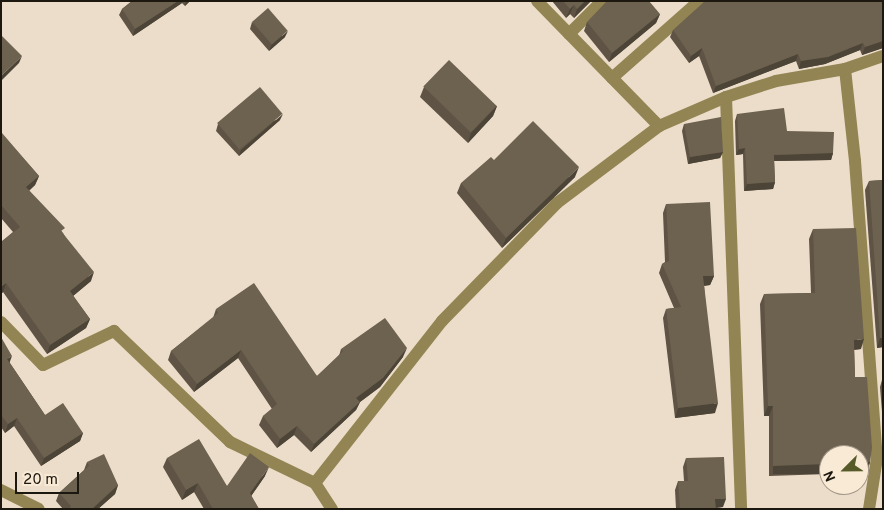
<!DOCTYPE html>
<style>
body{margin:0}
#map{position:relative;width:884px;height:510px;overflow:hidden;background:#ebddc9;font-family:Overpass,sans-serif}
div>[style]{position:absolute}
.minor>*{height:12px;margin:-6px;padding:0 6px;transform-origin:6px;border-radius:6px;background:#938453}
.wall>*{inset:0;background:#5e5344}
.shaded-wall>*{inset:0;background:#4c4437;transform-origin:0 0}
.building>*{inset:0;background:#6d614f;transform-origin:0 0}
span{translate:-50% -50%;white-space:nowrap;text-align:center;line-height:1.15;-webkit-text-stroke:5px #f9ead6;paint-order:stroke}
.frame{position:absolute;inset:0;border:2px solid #1c170f;pointer-events:none}
.north{position:absolute;left:819px;top:445px;width:50px;height:50px;box-sizing:border-box;background:#f9ead6;border:1px solid #a19686;border-radius:50%;rotate:247deg;font-size:14px;font-weight:700;line-height:20px;text-align:center;color:#1c170f}
.north::after{content:'';display:block;margin:auto;width:18px;height:22px;background:#565b29;clip-path:polygon(50% 0,100% 100%,50% 72%,0 100%)}
.scale{position:absolute;left:15px;top:472px;width:64px;height:22px;box-sizing:border-box;border:2px solid #1c170f;border-top:0;padding-left:6px;font-size:15px;line-height:18px;white-space:nowrap;color:#1c170f;-webkit-text-stroke:4px #f9ead6;paint-order:stroke}
</style>
<div id="map">
<div class="minor">
<div style="left:537px;top:1px;width:175px;rotate:45.7deg"></div>
<div style="left:569px;top:34px;width:47px;rotate:-45deg"></div>
<div style="left:845px;top:69px;width:93px;rotate:83.8deg"></div>
<div style="left:855px;top:161px;width:298px;rotate:85.8deg"></div>
<div style="left:877px;top:458px;width:52px;rotate:98.9deg"></div>
<div style="left:612px;top:78px;width:116px;rotate:-41.5deg"></div>
<div style="left:726px;top:97px;width:412px;rotate:87.9deg"></div>
<div style="left:1px;top:322px;width:60px;rotate:45.7deg"></div>
<div style="left:43px;top:365px;width:79px;rotate:-25.6deg"></div>
<div style="left:114px;top:331px;width:161px;rotate:43.7deg"></div>
<div style="left:230px;top:442px;width:94px;rotate:25.8deg"></div>
<div style="left:315px;top:483px;width:31px;rotate:57deg"></div>
<div style="left:315px;top:483px;width:206px;rotate:-51.9deg"></div>
<div style="left:442px;top:321px;width:165px;rotate:-45.7deg"></div>
<div style="left:557px;top:203px;width:128px;rotate:-37deg"></div>
<div style="left:659px;top:126px;width:73px;rotate:-23.4deg"></div>
<div style="left:726px;top:97px;width:52px;rotate:-17.7deg"></div>
<div style="left:776px;top:81px;width:70px;rotate:-9.9deg"></div>
<div style="left:845px;top:69px;width:40px;rotate:-18.9deg"></div>
<div style="left:1px;top:490px;width:42px;rotate:26.6deg"></div>
</div>
<div class="wall">
<div style="clip-path:polygon(132px 1px,190px 1px,185px 6px,182px 3px,133px 36px,119px 15px,122px 9px)"></div>
<div style="clip-path:polygon(552px 1px,591px 1px,574px 18px,570px 14px,566px 18px)"></div>
<div style="clip-path:polygon(883px 1px,883px 48px,862px 55px,860px 50px,825px 64px,799px 69px,796px 61px,713px 93px,699px 56px,689px 63px,670px 37px,673px 30px)"></div>
<div style="clip-path:polygon(660px 14px,656px 23px,609px 62px,584px 31px,587px 22px)"></div>
<div style="clip-path:polygon(252px 22px,285px 37px,269px 51px,250px 29px)"></div>
<div style="clip-path:polygon(424px 87px,497px 106px,493px 116px,468px 143px,420px 97px)"></div>
<div style="clip-path:polygon(737px 114px,787px 131px,833px 153px,831px 160px,774px 161px,775px 182px,773px 189px,744px 191px,743px 154px,736px 155px,735px 121px)"></div>
<div style="clip-path:polygon(280px 120px,239px 156px,216px 131px,218px 124px)"></div>
<div style="clip-path:polygon(684px 124px,723px 152px,720px 158px,688px 164px,682px 131px)"></div>
<div style="clip-path:polygon(1px 133px,39px 176px,35px 185px,29px 191px,63px 233px,91px 281px,73px 296px,90px 319px,86px 328px,47px 354px,3px 292px,1px 294px,1px 242px,13px 232px,1px 218px)"></div>
<div style="clip-path:polygon(575px 177px,502px 248px,457px 193px,461px 183px)"></div>
<div style="clip-path:polygon(883px 180px,883px 347px,877px 348px,865px 190px,869px 181px)"></div>
<div style="clip-path:polygon(666px 204px,714px 276px,710px 285px,704px 286px,715px 413px,675px 418px,663px 318px,666px 309px,674px 308px,659px 273px,662px 264px,665px 262px,663px 213px)"></div>
<div style="clip-path:polygon(813px 229px,861px 349px,854px 350px,855px 377px,870px 462px,867px 472px,859px 472px,859px 455px,829px 455px,829px 474px,769px 476px,769px 416px,764px 416px,760px 304px,764px 294px,811px 293px,809px 239px)"></div>
<div style="clip-path:polygon(216px 309px,317px 376px,339px 356px,341px 349px,403px 357px,380px 387px,360px 402px,356px 410px,311px 452px,294px 435px,277px 448px,259px 425px,263px 416px,272px 409px,238px 358px,194px 392px,168px 360px,171px 351px,213px 318px)"></div>
<div style="clip-path:polygon(1px 337px,10px 363px,45px 415px,83px 433px,80px 441px,41px 466px,14px 426px,5px 433px,1px 427px)"></div>
<div style="clip-path:polygon(882px 380px,883px 380px,883px 424px,880px 387px)"></div>
<div style="clip-path:polygon(167px 458px,227px 486px,265px 476px,251px 496px,259px 509px,204px 509px,194px 492px,182px 500px,163px 467px)"></div>
<div style="clip-path:polygon(686px 458px,723px 507px,716px 508px,716px 509px,676px 509px,675px 490px,678px 481px,684px 481px,683px 467px)"></div>
<div style="clip-path:polygon(87px 462px,118px 485px,115px 494px,98px 509px,63px 509px,56px 501px,59px 493px,84px 470px)"></div>
</div>
<div class="shaded-wall">
<div style="clip-path:polygon(178px 1px,183px 1px,182px 3px,133px 36px,135px 29px)"></div>
<div style="clip-path:polygon(186px 1px,190px 1px,185px 6px)"></div>
<div style="clip-path:polygon(585px 1px,591px 1px,574px 18px,577px 9px)"></div>
<div style="clip-path:polygon(574px 5px,570px 14px,566px 18px,570px 9px)"></div>
<div style="clip-path:polygon(660px 14px,656px 23px,609px 62px,612px 53px)"></div>
<div style="clip-path:polygon(288px 31px,285px 37px,269px 51px,272px 44px)"></div>
<div style="clip-path:polygon(883px 41px,883px 48px,862px 55px,865px 47px)"></div>
<div style="clip-path:polygon(863px 43px,860px 50px,825px 64px,799px 69px,801px 61px)"></div>
<div style="clip-path:polygon(702px 48px,699px 56px,689px 63px,691px 56px)"></div>
<div style="clip-path:polygon(798px 54px,796px 61px,713px 93px,716px 86px)"></div>
<div style="clip-path:polygon(22px 56px,19px 63px,1px 81px,1px 76px)"></div>
<div style="clip-path:polygon(497px 106px,493px 116px,468px 143px,471px 133px)"></div>
<div style="clip-path:polygon(283px 114px,280px 120px,239px 156px,241px 150px)"></div>
<div style="clip-path:polygon(745px 148px,743px 154px,736px 155px,739px 149px)"></div>
<div style="clip-path:polygon(723px 152px,720px 158px,688px 164px,690px 157px)"></div>
<div style="clip-path:polygon(833px 153px,831px 160px,771px 161px,774px 155px)"></div>
<div style="clip-path:polygon(579px 167px,575px 177px,502px 248px,506px 238px)"></div>
<div style="clip-path:polygon(39px 176px,35px 185px,22px 196px,26px 187px)"></div>
<div style="clip-path:polygon(775px 182px,773px 189px,744px 191px,747px 184px)"></div>
<div style="clip-path:polygon(94px 272px,91px 281px,67px 301px,70px 291px)"></div>
<div style="clip-path:polygon(703px 276px,714px 276px,710px 285px,700px 286px)"></div>
<div style="clip-path:polygon(6px 283px,3px 292px,1px 294px,1px 287px)"></div>
<div style="clip-path:polygon(90px 319px,86px 328px,47px 354px,50px 345px)"></div>
<div style="clip-path:polygon(880px 338px,883px 338px,883px 347px,877px 348px)"></div>
<div style="clip-path:polygon(864px 339px,861px 349px,850px 350px,854px 340px)"></div>
<div style="clip-path:polygon(407px 348px,403px 357px,380px 387px,360px 402px,356px 410px,311px 452px,314px 444px,356px 398px)"></div>
<div style="clip-path:polygon(241px 350px,238px 358px,194px 392px,197px 384px)"></div>
<div style="clip-path:polygon(12px 356px,9px 364px,7px 359px)"></div>
<div style="clip-path:polygon(718px 403px,715px 413px,675px 418px,678px 408px)"></div>
<div style="clip-path:polygon(768px 406px,773px 406px,769px 416px,764px 416px)"></div>
<div style="clip-path:polygon(17px 418px,14px 426px,5px 433px,8px 424px)"></div>
<div style="clip-path:polygon(297px 426px,294px 435px,277px 448px,280px 439px)"></div>
<div style="clip-path:polygon(83px 433px,80px 441px,41px 466px,44px 458px)"></div>
<div style="clip-path:polygon(870px 462px,867px 472px,859px 472px,859px 463px)"></div>
<div style="left:829px;top:464px;width:10px;height:56px;rotate:90deg"></div>
<div style="clip-path:polygon(269px 467px,265px 476px,247px 502px,250px 493px)"></div>
<div style="clip-path:polygon(198px 483px,194px 492px,182px 500px,186px 490px)"></div>
<div style="clip-path:polygon(118px 485px,115px 494px,98px 509px,92px 509px)"></div>
<div style="clip-path:polygon(715px 499px,726px 499px,723px 507px,712px 508px)"></div>
</div>
<div class="building">
<div style="clip-path:polygon(132px 1px,178px 1px,135px 29px,122px 9px)"></div>
<div style="clip-path:polygon(563px 1px,585px 1px,577px 9px,574px 5px,570px 9px)"></div>
<div style="clip-path:polygon(607px 1px,649px 1px,660px 14px,612px 53px,587px 22px)"></div>
<div style="clip-path:polygon(705px 1px,883px 1px,883px 41px,865px 47px,863px 43px,828px 57px,801px 61px,798px 54px,716px 86px,702px 48px,691px 56px,673px 30px)"></div>
<div style="left:268px;top:8px;width:30px;height:21px;rotate:49deg"></div>
<div style="clip-path:polygon(1px 35px,22px 56px,1px 76px)"></div>
<div style="left:449px;top:60px;width:66px;height:37px;rotate:44deg"></div>
<div style="left:260px;top:87px;width:35px;height:56px;rotate:50deg"></div>
<div style="clip-path:polygon(784px 108px,787px 131px,834px 132px,833px 153px,774px 155px,775px 182px,747px 184px,745px 148px,739px 149px,737px 114px)"></div>
<div style="clip-path:polygon(721px 117px,723px 152px,690px 157px,684px 124px)"></div>
<div style="clip-path:polygon(533px 121px,579px 167px,506px 238px,461px 183px,491px 157px,494px 160px)"></div>
<div style="clip-path:polygon(1px 133px,2px 133px,39px 176px,26px 187px,65px 228px,61px 231px,94px 272px,70px 291px,90px 319px,50px 345px,6px 283px,1px 287px,1px 242px,20px 227px,1px 205px)"></div>
<div style="clip-path:polygon(883px 180px,883px 338px,880px 338px,869px 181px)"></div>
<div style="clip-path:polygon(710px 202px,714px 276px,703px 276px,718px 403px,678px 408px,666px 309px,681px 307px,662px 264px,669px 261px,666px 204px)"></div>
<div style="clip-path:polygon(856px 228px,864px 339px,854px 340px,855px 377px,867px 377px,872px 448px,870px 462px,859px 463px,859px 455px,829px 455px,829px 464px,773px 466px,773px 406px,768px 406px,764px 294px,815px 293px,813px 229px)"></div>
<div style="clip-path:polygon(254px 283px,317px 376px,343px 351px,341px 349px,385px 318px,407px 348px,383px 378px,356px 398px,360px 402px,314px 444px,297px 426px,280px 439px,263px 416px,277px 404px,241px 350px,197px 384px,171px 351px,218px 313px,216px 309px)"></div>
<div style="clip-path:polygon(1px 337px,12px 356px,7px 359px,45px 415px,63px 403px,83px 433px,44px 458px,17px 418px,8px 424px,1px 415px)"></div>
<div style="clip-path:polygon(199px 439px,227px 486px,250px 453px,269px 467px,250px 493px,259px 509px,213px 509px,198px 483px,186px 490px,167px 458px)"></div>
<div style="clip-path:polygon(104px 454px,118px 485px,92px 509px,69px 509px,71px 506px,59px 493px,89px 466px,87px 462px)"></div>
<div style="clip-path:polygon(724px 457px,726px 499px,715px 499px,716px 509px,680px 509px,678px 481px,688px 481px,686px 458px)"></div>
</div>
<div class="frame"></div>
<div class="north">N</div>
<div class="scale">20 m</div>
</div>
